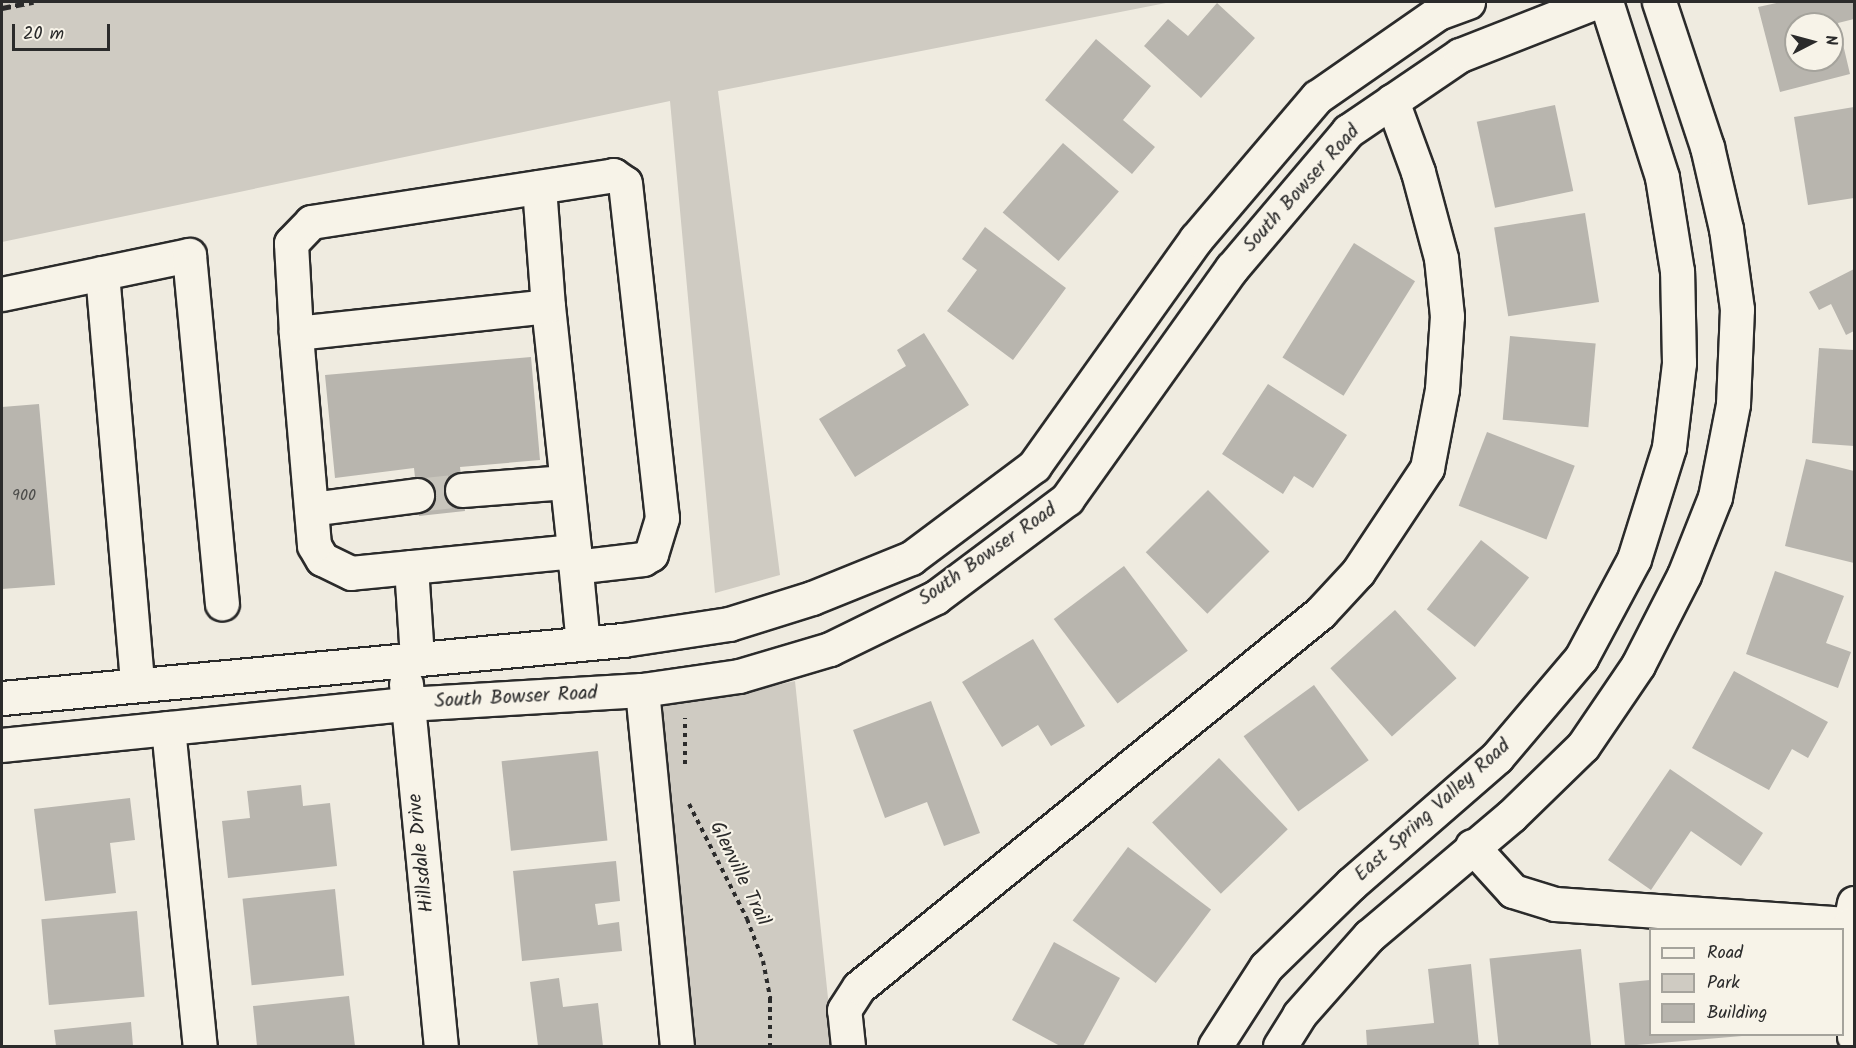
<!DOCTYPE html>
<style>
body{margin:0}
#map{position:relative;width:1856px;height:1048px;overflow:hidden;background:#efebe0;font-family:Kalam,sans-serif}
div>[style]{position:absolute}
.green>*{inset:0;background:#cfcbc2}
.building>*{inset:0;background:#b8b5ae;transform-origin:0 0}
.minor-tunnel>*{height:33px;margin-top:-16.5px;transform-origin:0;background:repeating-linear-gradient(90deg,#c8c5bc 0 33px,transparent 0 49px)}
.path>*{height:4px;margin-top:-2px;transform-origin:0;background:repeating-linear-gradient(90deg,#2b2b2b 0 4.5px,transparent 0 9px)}
.roads{filter:drop-shadow(2px 0 #2b2b2b) drop-shadow(-2px 0 #2b2b2b) drop-shadow(0 2px #2b2b2b) drop-shadow(0 -2px #2b2b2b)}
.minor>*{height:33px;margin:-16.5px;padding:0 16.5px;transform-origin:16.5px;border-radius:16.5px;background:#f7f3e8}
.rail>*{height:4.5px;margin-top:-2.25px;transform-origin:0;background:repeating-linear-gradient(90deg,#2b2b2b 0 9px,transparent 0 13.5px)}
span{translate:-50% -50%;white-space:nowrap;text-align:center;line-height:1.15;-webkit-text-stroke:4.5px #f7f3e8;paint-order:stroke}
.number-label{font-size:16px;color:#4e4e4c}
.number-label span{-webkit-text-stroke-width:0}
.street-label{font-size:20px;color:#2b2b2b}
.frame{position:absolute;inset:0;border:3px solid #2b2b2b;pointer-events:none}
.legend{position:absolute;left:1649px;top:928px;width:195px;height:108px;box-sizing:border-box;background:#f7f3e8;border:2px solid #a5a39c;margin:0;padding:8px 10px;list-style:none;font-size:18px;color:#2b2b2b}
.legend li{display:flex;align-items:center;gap:12px;height:30px}
.legend b{width:30px;border:2px solid #a5a39c}
.north{position:absolute;left:1784px;top:12px;width:60px;height:60px;box-sizing:border-box;background:#f7f3e8;border:2px solid #a5a39c;border-radius:50%;rotate:84deg;font-size:16px;font-weight:700;line-height:24px;text-align:center;color:#2b2b2b}
.north::after{content:'';display:block;margin:auto;width:21px;height:27px;background:#2b2b2b;clip-path:polygon(50% 0,100% 100%,50% 72%,0 100%)}
.scale{position:absolute;left:12px;top:24px;width:98px;height:27px;box-sizing:border-box;border:3px solid #2b2b2b;border-top:0;padding-left:8px;font-size:18px;line-height:21px;white-space:nowrap;color:#2b2b2b;-webkit-text-stroke:4px #f7f3e8;paint-order:stroke}
</style>
<div id="map">
<div class="green">
<div style="clip-path:polygon(2px 2px,1171px 2px,718px 91px,780px 575px,715px 593px,670px 101px,2px 242px)"></div>
<div style="clip-path:polygon(795px 681px,833px 1046px,678px 1046px,643px 707px,724px 697px)"></div>
</div>
<div class="building">
<div style="clip-path:polygon(evenodd,1781px 2px,1854px 2px,1854px 19px,1838px 23px,1850px 74px,1780px 92px,1758px 7px,1781px 2px,1796px 24px,1832px 24px,1832px 60px,1796px 60px,1796px 24px)"></div>
<div style="clip-path:polygon(1217px 3px,1255px 38px,1201px 98px,1144px 46px,1168px 19px,1188px 36px)"></div>
<div style="clip-path:polygon(1096px 39px,1151px 86px,1123px 120px,1155px 147px,1132px 174px,1045px 100px)"></div>
<div style="left:1555px;top:105px;width:88px;height:80px;rotate:78deg"></div>
<div style="clip-path:polygon(1854px 107px,1854px 198px,1808px 205px,1794px 117px)"></div>
<div style="left:1063px;top:143px;width:74px;height:92px;rotate:41deg"></div>
<div style="left:1585px;top:213px;width:90px;height:92px;rotate:81deg"></div>
<div style="clip-path:polygon(985px 227px,1066px 288px,1013px 360px,947px 311px,977px 270px,962px 259px)"></div>
<div style="left:1354px;top:243px;width:72px;height:135px;rotate:32deg"></div>
<div style="clip-path:polygon(1854px 269px,1854px 331px,1846px 335px,1831px 304px,1819px 310px,1809px 292px)"></div>
<div style="clip-path:polygon(924px 333px,969px 405px,855px 477px,819px 419px,906px 366px,897px 350px)"></div>
<div style="left:1510px;top:336px;width:86px;height:84px;rotate:5deg"></div>
<div style="clip-path:polygon(1819px 348px,1854px 350px,1854px 446px,1812px 443px)"></div>
<div style="clip-path:polygon(531px 357px,540px 460px,460px 467px,465px 511px,419px 516px,414px 468px,335px 478px,325px 375px)"></div>
<div style="clip-path:polygon(1268px 384px,1347px 435px,1313px 488px,1294px 476px,1283px 494px,1222px 454px)"></div>
<div style="clip-path:polygon(39px 404px,55px 585px,2px 589px,2px 407px)"></div>
<div style="left:1487px;top:432px;width:94px;height:79px;rotate:21deg"></div>
<div style="clip-path:polygon(1806px 459px,1854px 471px,1854px 563px,1785px 546px)"></div>
<div style="left:1208px;top:490px;width:87px;height:88px;rotate:45deg"></div>
<div style="left:1481px;top:540px;width:61px;height:88px;rotate:38deg"></div>
<div style="left:1124px;top:566px;width:106px;height:88px;rotate:53deg"></div>
<div style="clip-path:polygon(1775px 571px,1844px 596px,1826px 643px,1851px 652px,1838px 688px,1746px 654px)"></div>
<div style="left:1395px;top:610px;width:92px;height:87px;rotate:48deg"></div>
<div style="clip-path:polygon(1033px 639px,1085px 726px,1051px 746px,1038px 725px,1002px 747px,962px 682px)"></div>
<div style="clip-path:polygon(1734px 671px,1828px 722px,1808px 758px,1792px 749px,1769px 790px,1692px 748px)"></div>
<div style="left:1314px;top:685px;width:93px;height:87px;rotate:54deg"></div>
<div style="clip-path:polygon(931px 701px,980px 833px,944px 846px,927px 802px,885px 818px,853px 730px)"></div>
<div style="left:598px;top:751px;width:90px;height:97px;rotate:84deg"></div>
<div style="left:1219px;top:758px;width:99px;height:93px;rotate:46deg"></div>
<div style="clip-path:polygon(1670px 769px,1763px 833px,1741px 866px,1691px 831px,1651px 890px,1608px 860px)"></div>
<div style="clip-path:polygon(301px 785px,303px 806px,330px 803px,337px 866px,228px 878px,222px 821px,250px 818px,247px 791px)"></div>
<div style="clip-path:polygon(130px 798px,135px 840px,110px 843px,116px 893px,45px 901px,34px 809px)"></div>
<div style="left:1128px;top:847px;width:104px;height:92px;rotate:37deg"></div>
<div style="clip-path:polygon(616px 861px,620px 901px,595px 904px,598px 925px,619px 922px,622px 951px,522px 961px,513px 871px)"></div>
<div style="left:335px;top:889px;width:87px;height:93px;rotate:84deg"></div>
<div style="left:137px;top:911px;width:86px;height:96px;rotate:85deg"></div>
<div style="clip-path:polygon(1054px 942px,1120px 978px,1083px 1046px,1060px 1046px,1012px 1020px)"></div>
<div style="left:1581px;top:949px;width:98px;height:92px;rotate:84deg"></div>
<div style="clip-path:polygon(1471px 964px,1479px 1046px,1367px 1046px,1366px 1030px,1434px 1023px,1428px 969px)"></div>
<div style="clip-path:polygon(559px 978px,563px 1007px,598px 1003px,603px 1046px,538px 1046px,530px 982px)"></div>
<div style="clip-path:polygon(1650px 980px,1650px 1034px,1742px 1036px,1625px 1046px,1619px 983px)"></div>
<div style="clip-path:polygon(349px 996px,355px 1046px,257px 1046px,253px 1006px)"></div>
<div style="clip-path:polygon(131px 1022px,133px 1046px,56px 1046px,54px 1030px)"></div>
</div>
<div class="minor-tunnel">
<div style="left:417px;top:495px;width:45px;rotate:-6.3deg"></div>
</div>
<div class="path">
<div style="left:685px;top:764px;width:46px;rotate:-90deg"></div>
<div style="left:689px;top:804px;width:129px;rotate:63.2deg"></div>
<div style="left:747px;top:919px;width:45px;rotate:69.1deg"></div>
<div style="left:763px;top:961px;width:38px;rotate:79deg"></div>
<div style="left:770px;top:998px;width:48px;rotate:90deg"></div>
</div>
<div class="roads">
<div class="minor">
<div style="left:539px;top:187px;width:119px;rotate:85.7deg"></div>
<div style="left:102px;top:273px;width:412px;rotate:85.1deg"></div>
<div style="left:2px;top:294px;width:191px;rotate:-11.8deg"></div>
<div style="left:189px;top:255px;width:350px;rotate:84.6deg"></div>
<div style="left:548px;top:306px;width:246px;rotate:83.9deg"></div>
<div style="left:574px;top:551px;width:224px;rotate:174.4deg"></div>
<div style="left:351px;top:573px;width:32px;rotate:-154deg"></div>
<div style="left:322px;top:559px;width:16px;rotate:-120deg"></div>
<div style="left:314px;top:545px;width:213px;rotate:-94.9deg"></div>
<div style="left:296px;top:333px;width:253px;rotate:-6.1deg"></div>
<div style="left:296px;top:333px;width:90px;rotate:-93.2deg"></div>
<div style="left:291px;top:243px;width:29px;rotate:-46deg"></div>
<div style="left:311px;top:222px;width:306px;rotate:-8.8deg"></div>
<div style="left:613px;top:175px;width:14px;rotate:34deg"></div>
<div style="left:625px;top:183px;width:337px;rotate:83.7deg"></div>
<div style="left:662px;top:518px;width:38px;rotate:107deg"></div>
<div style="left:651px;top:554px;width:9px;rotate:148deg"></div>
<div style="left:643px;top:559px;width:68px;rotate:173.3deg"></div>
<div style="left:462px;top:490px;width:104px;rotate:-4.4deg"></div>
<div style="left:311px;top:509px;width:107px;rotate:-7.5deg"></div>
<div style="left:574px;top:551px;width:93px;rotate:84.5deg"></div>
<div style="left:411px;top:567px;width:90px;rotate:86.2deg"></div>
<div style="left:406px;top:684px;width:364px;rotate:84.5deg"></div>
<div style="left:642px;top:690px;width:358px;rotate:84.4deg"></div>
<div style="left:2px;top:698px;width:624px;rotate:-5.34deg"></div>
<div style="left:623px;top:640px;width:107px;rotate:-8.6deg"></div>
<div style="left:729px;top:624px;width:87px;rotate:-17.4deg"></div>
<div style="left:812px;top:598px;width:107px;rotate:-22deg"></div>
<div style="left:911px;top:558px;width:154px;rotate:-36.8deg"></div>
<div style="left:1034px;top:466px;width:279px;rotate:-54.5deg"></div>
<div style="left:1196px;top:239px;width:187px;rotate:-49.6deg"></div>
<div style="left:1317px;top:97px;width:147px;rotate:-34.8deg"></div>
<div style="left:1438px;top:13px;width:32px;rotate:-20deg"></div>
<div style="left:168px;top:728px;width:320px;rotate:84.3deg"></div>
<div style="left:2px;top:745px;width:407px;rotate:-5.8deg"></div>
<div style="left:407px;top:704px;width:235px;rotate:-3.4deg"></div>
<div style="left:642px;top:690px;width:98px;rotate:-8.2deg"></div>
<div style="left:739px;top:676px;width:95px;rotate:-16.5deg"></div>
<div style="left:830px;top:649px;width:118px;rotate:-26.1deg"></div>
<div style="left:936px;top:597px;width:164px;rotate:-36.8deg"></div>
<div style="left:1067px;top:499px;width:284px;rotate:-54.5deg"></div>
<div style="left:1232px;top:268px;width:180px;rotate:-49.7deg"></div>
<div style="left:1348px;top:131px;width:135px;rotate:-34.2deg"></div>
<div style="left:1460px;top:55px;width:145px;rotate:-21.4deg"></div>
<div style="left:1472px;top:846px;width:61px;rotate:47.7deg"></div>
<div style="left:1513px;top:891px;width:44px;rotate:17.2deg"></div>
<div style="left:1555px;top:904px;width:296px;rotate:3.9deg"></div>
<div style="left:1854px;top:903px;width:21px;rotate:101deg"></div>
<div style="left:1850px;top:924px;width:112px;rotate:88deg"></div>
<div style="left:848px;top:1046px;width:36px;rotate:-96deg"></div>
<div style="left:844px;top:1010px;width:27px;rotate:-57deg"></div>
<div style="left:859px;top:987px;width:594px;rotate:-39.05deg"></div>
<div style="left:1320px;top:613px;width:56px;rotate:-47.2deg"></div>
<div style="left:1358px;top:572px;width:125px;rotate:-56.4deg"></div>
<div style="left:1427px;top:468px;width:80px;rotate:-79.2deg"></div>
<div style="left:1442px;top:389px;width:73px;rotate:-86.1deg"></div>
<div style="left:1447px;top:316px;width:58px;rotate:-95.9deg"></div>
<div style="left:1441px;top:258px;width:89px;rotate:-105deg"></div>
<div style="left:1418px;top:172px;width:76px;rotate:-110.1deg"></div>
<div style="left:1215px;top:1046px;width:94px;rotate:-57.2deg"></div>
<div style="left:1266px;top:967px;width:119px;rotate:-44.3deg"></div>
<div style="left:1351px;top:884px;width:194px;rotate:-41deg"></div>
<div style="left:1497px;top:757px;width:130px;rotate:-49.7deg"></div>
<div style="left:1581px;top:658px;width:112px;rotate:-61.8deg"></div>
<div style="left:1634px;top:559px;width:117px;rotate:-72.6deg"></div>
<div style="left:1669px;top:447px;width:85px;rotate:-83.2deg"></div>
<div style="left:1679px;top:363px;width:92px;rotate:-91.2deg"></div>
<div style="left:1677px;top:271px;width:95px;rotate:-99.1deg"></div>
<div style="left:1662px;top:177px;width:184px;rotate:-107.7deg"></div>
<div style="left:1280px;top:1046px;width:36px;rotate:-58deg"></div>
<div style="left:1299px;top:1015px;width:106px;rotate:-48.5deg"></div>
<div style="left:1369px;top:936px;width:186px;rotate:-40.2deg"></div>
<div style="left:1511px;top:816px;width:100px;rotate:-44.2deg"></div>
<div style="left:1583px;top:746px;width:98px;rotate:-55.8deg"></div>
<div style="left:1638px;top:665px;width:101px;rotate:-62.9deg"></div>
<div style="left:1684px;top:575px;width:84px;rotate:-68.3deg"></div>
<div style="left:1715px;top:497px;width:95px;rotate:-79deg"></div>
<div style="left:1733px;top:404px;width:95px;rotate:-87.6deg"></div>
<div style="left:1737px;top:309px;width:81px;rotate:-97.8deg"></div>
<div style="left:1726px;top:229px;width:84px;rotate:-103deg"></div>
<div style="left:1707px;top:147px;width:153px;rotate:-108.3deg"></div>
</div>
</div>
<div class="rail">
<div style="left:2px;top:8px;width:32px;rotate:-11deg"></div>
</div>
<div class="number-label">
<span style="left:24px;top:496px">900</span>
</div>
<div class="street-label">
<span style="left:1302px;top:189px;rotate:-48deg">South Bowser Road</span>
<span style="left:988px;top:555px;rotate:-35deg">South Bowser Road</span>
<span style="left:516px;top:698px;rotate:-3deg">South Bowser Road</span>
<span style="left:1433px;top:811px;rotate:-42deg">East Spring Valley Road</span>
<span style="left:422px;top:853px;rotate:-96deg">Hillsdale Drive</span>
<span style="left:739px;top:874px;rotate:64deg">Glenville Trail</span>
</div>
<div class="frame"></div>
<ul class="legend">
<li><b style="height:8px;background:#f7f3e8"></b>Road</li>
<li><b style="height:16px;background:#cfcbc2"></b>Park</li>
<li><b style="height:16px;background:#b8b5ae"></b>Building</li>
</ul>
<div class="north">N</div>
<div class="scale">20 m</div>
</div>
